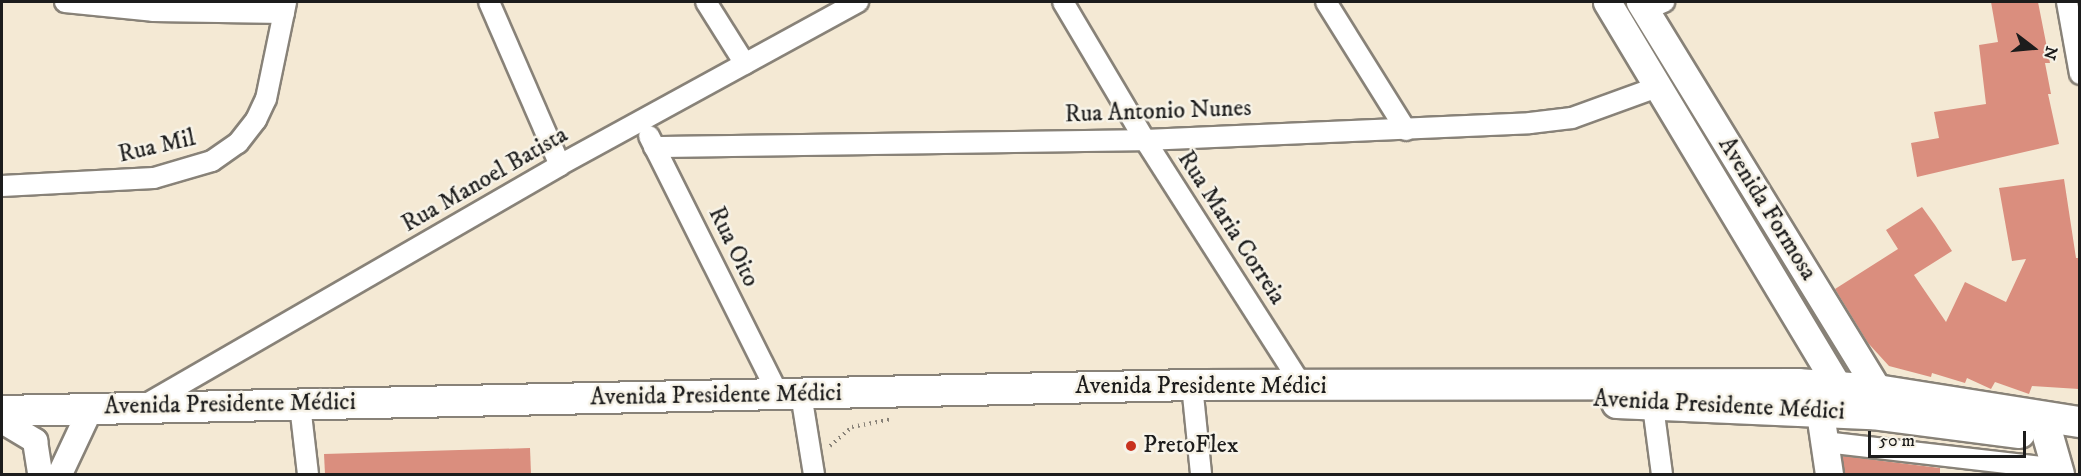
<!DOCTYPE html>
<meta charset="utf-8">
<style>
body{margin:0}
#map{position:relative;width:2081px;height:476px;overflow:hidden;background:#f4e9d4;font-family:"IM FELL DW Pica",serif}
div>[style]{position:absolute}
.building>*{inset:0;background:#da8e7e}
.path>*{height:4px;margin-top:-2px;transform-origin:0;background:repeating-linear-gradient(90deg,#888278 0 1.5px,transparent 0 6px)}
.roads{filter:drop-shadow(2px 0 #888278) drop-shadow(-2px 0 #888278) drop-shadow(0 2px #888278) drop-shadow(0 -2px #888278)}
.minor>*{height:20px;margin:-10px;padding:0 10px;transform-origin:10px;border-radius:10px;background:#fff}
.tertiary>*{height:24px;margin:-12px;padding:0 12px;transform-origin:12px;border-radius:12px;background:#fff}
.secondary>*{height:27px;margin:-13.5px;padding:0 13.5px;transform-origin:13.5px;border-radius:13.5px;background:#fff}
.primary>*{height:30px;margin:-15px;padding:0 15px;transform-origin:15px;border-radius:15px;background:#fff}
.dots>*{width:16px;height:16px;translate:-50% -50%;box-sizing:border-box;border:3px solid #f7f3e8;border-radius:50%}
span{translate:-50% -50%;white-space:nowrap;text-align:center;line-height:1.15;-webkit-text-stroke:5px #f7f3e8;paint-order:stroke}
.street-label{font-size:24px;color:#1c1c1c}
.poi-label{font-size:24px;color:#1c1c1c}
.left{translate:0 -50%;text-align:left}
.frame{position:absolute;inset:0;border:3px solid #1c1c1c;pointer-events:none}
.north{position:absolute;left:2003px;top:18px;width:60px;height:60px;-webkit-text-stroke:4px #f7f3e8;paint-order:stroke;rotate:106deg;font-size:16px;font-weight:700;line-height:24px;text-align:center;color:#1c1c1c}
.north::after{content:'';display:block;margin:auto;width:21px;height:27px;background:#1c1c1c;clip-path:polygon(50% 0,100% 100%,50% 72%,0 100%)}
.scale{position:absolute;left:1868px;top:431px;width:158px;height:27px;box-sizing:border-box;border:3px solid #1c1c1c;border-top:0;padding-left:8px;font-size:18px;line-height:21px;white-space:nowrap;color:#1c1c1c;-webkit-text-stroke:4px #f7f3e8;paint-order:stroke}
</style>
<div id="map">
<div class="building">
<div style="clip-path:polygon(1991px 2px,2038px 2px,2050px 63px,2045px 63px,2051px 94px,2048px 94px,2059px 144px,1917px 177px,1911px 143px,1939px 138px,1934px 112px,1986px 104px,1979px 45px,1998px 42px)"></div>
<div style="clip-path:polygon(2064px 179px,2076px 258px,2079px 258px,2079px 389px,2032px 386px,2029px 394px,1995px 382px,1991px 389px,1967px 378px,1965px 383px,1932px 373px,1931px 377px,1889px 366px,1868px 343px,1835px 289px,1898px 249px,1886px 230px,1922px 207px,1935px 225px,1952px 251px,1914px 275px,1946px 322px,1965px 282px,2006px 302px,2026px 259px,2012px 261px,1999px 188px)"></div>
<div style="clip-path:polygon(530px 448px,531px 474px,325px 474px,324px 454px)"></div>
<div style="clip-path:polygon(1842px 456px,1940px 468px,1940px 474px,1844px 474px)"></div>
</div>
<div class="path">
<div style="left:830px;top:446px;width:29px;rotate:-41deg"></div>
<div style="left:852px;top:427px;width:41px;rotate:-11.3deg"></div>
</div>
<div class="roads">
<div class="minor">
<div style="left:65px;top:2px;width:88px;rotate:5.8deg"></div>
<div style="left:153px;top:11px;width:131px;rotate:0.9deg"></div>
<div style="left:489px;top:2px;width:178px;rotate:66.5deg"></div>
<div style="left:706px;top:2px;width:73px;rotate:57.8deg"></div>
<div style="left:1063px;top:2px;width:161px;rotate:59.3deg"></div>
<div style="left:1145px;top:140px;width:293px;rotate:57.4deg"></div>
<div style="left:1326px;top:2px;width:151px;rotate:58deg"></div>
<div style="left:2067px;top:2px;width:73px;rotate:79.8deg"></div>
<div style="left:1645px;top:10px;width:21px;rotate:-23deg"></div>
<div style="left:649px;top:136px;width:288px;rotate:63.4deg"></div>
<div style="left:654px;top:147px;width:491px;rotate:-0.8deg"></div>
<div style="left:1145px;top:140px;width:385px;rotate:-2.5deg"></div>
<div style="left:1530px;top:123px;width:42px;rotate:-6.8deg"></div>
<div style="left:1572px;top:118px;width:90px;rotate:-20deg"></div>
<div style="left:2px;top:186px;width:152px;rotate:-3deg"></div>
<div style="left:154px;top:178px;width:60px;rotate:-16.3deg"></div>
<div style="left:212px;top:161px;width:32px;rotate:-35deg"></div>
<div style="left:238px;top:143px;width:29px;rotate:-52deg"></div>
<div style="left:256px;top:120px;width:23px;rotate:-65deg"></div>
<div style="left:266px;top:99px;width:99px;rotate:-78.3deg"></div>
<div style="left:1192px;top:385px;width:89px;rotate:84.2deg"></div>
<div style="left:801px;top:394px;width:81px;rotate:80.8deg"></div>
<div style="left:145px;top:405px;width:479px;rotate:-30deg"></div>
<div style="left:560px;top:165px;width:340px;rotate:-28.7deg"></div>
<div style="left:300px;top:405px;width:69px;rotate:83.4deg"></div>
<div style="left:1653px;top:406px;width:69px;rotate:82.5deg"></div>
<div style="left:1825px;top:442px;width:234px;rotate:6.6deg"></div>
</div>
<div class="tertiary">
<div style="left:2px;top:421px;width:39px;rotate:31deg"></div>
<div style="left:35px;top:441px;width:33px;rotate:81deg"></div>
<div style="left:60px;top:474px;width:73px;rotate:-64.8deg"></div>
</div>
<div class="secondary">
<div style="left:1607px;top:2px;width:466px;rotate:59deg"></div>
<div style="left:1640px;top:2px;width:473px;rotate:58.5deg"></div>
<div style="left:1820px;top:413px;width:62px;rotate:81.6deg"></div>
</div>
<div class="primary">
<div style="left:1617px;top:403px;width:256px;rotate:2.5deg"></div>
<div style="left:1873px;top:414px;width:148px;rotate:7.4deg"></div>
<div style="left:2px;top:411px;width:1190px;rotate:-1.25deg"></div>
<div style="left:1192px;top:385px;width:606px;rotate:-0.09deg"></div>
<div style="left:1798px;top:384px;width:79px;rotate:4.3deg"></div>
<div style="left:1877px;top:390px;width:206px;rotate:9deg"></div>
<div style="left:2048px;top:436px;width:40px;rotate:74deg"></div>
</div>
</div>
<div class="dots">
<div style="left:1131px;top:446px;background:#c8321e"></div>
</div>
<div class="street-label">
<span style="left:1158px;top:112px;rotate:-2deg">Rua Antonio Nunes</span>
<span style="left:157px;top:147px;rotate:-13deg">Rua Mil</span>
<span style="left:485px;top:180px;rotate:-30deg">Rua Manoel Batista</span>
<span style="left:1767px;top:209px;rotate:58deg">Avenida Formosa</span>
<span style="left:1231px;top:228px;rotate:57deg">Rua Maria Correia</span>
<span style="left:733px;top:247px;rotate:64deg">Rua Oito</span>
<span style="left:1201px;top:387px">Avenida Presidente Médici</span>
<span style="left:716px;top:396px;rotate:-1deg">Avenida Presidente Médici</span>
<span style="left:230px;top:405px;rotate:-1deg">Avenida Presidente Médici</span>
<span style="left:1719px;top:406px;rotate:3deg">Avenida Presidente Médici</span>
</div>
<div class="poi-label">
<span class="left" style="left:1143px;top:446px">PretoFlex</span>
</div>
<div class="frame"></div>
<div class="north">N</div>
<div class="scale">50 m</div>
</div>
